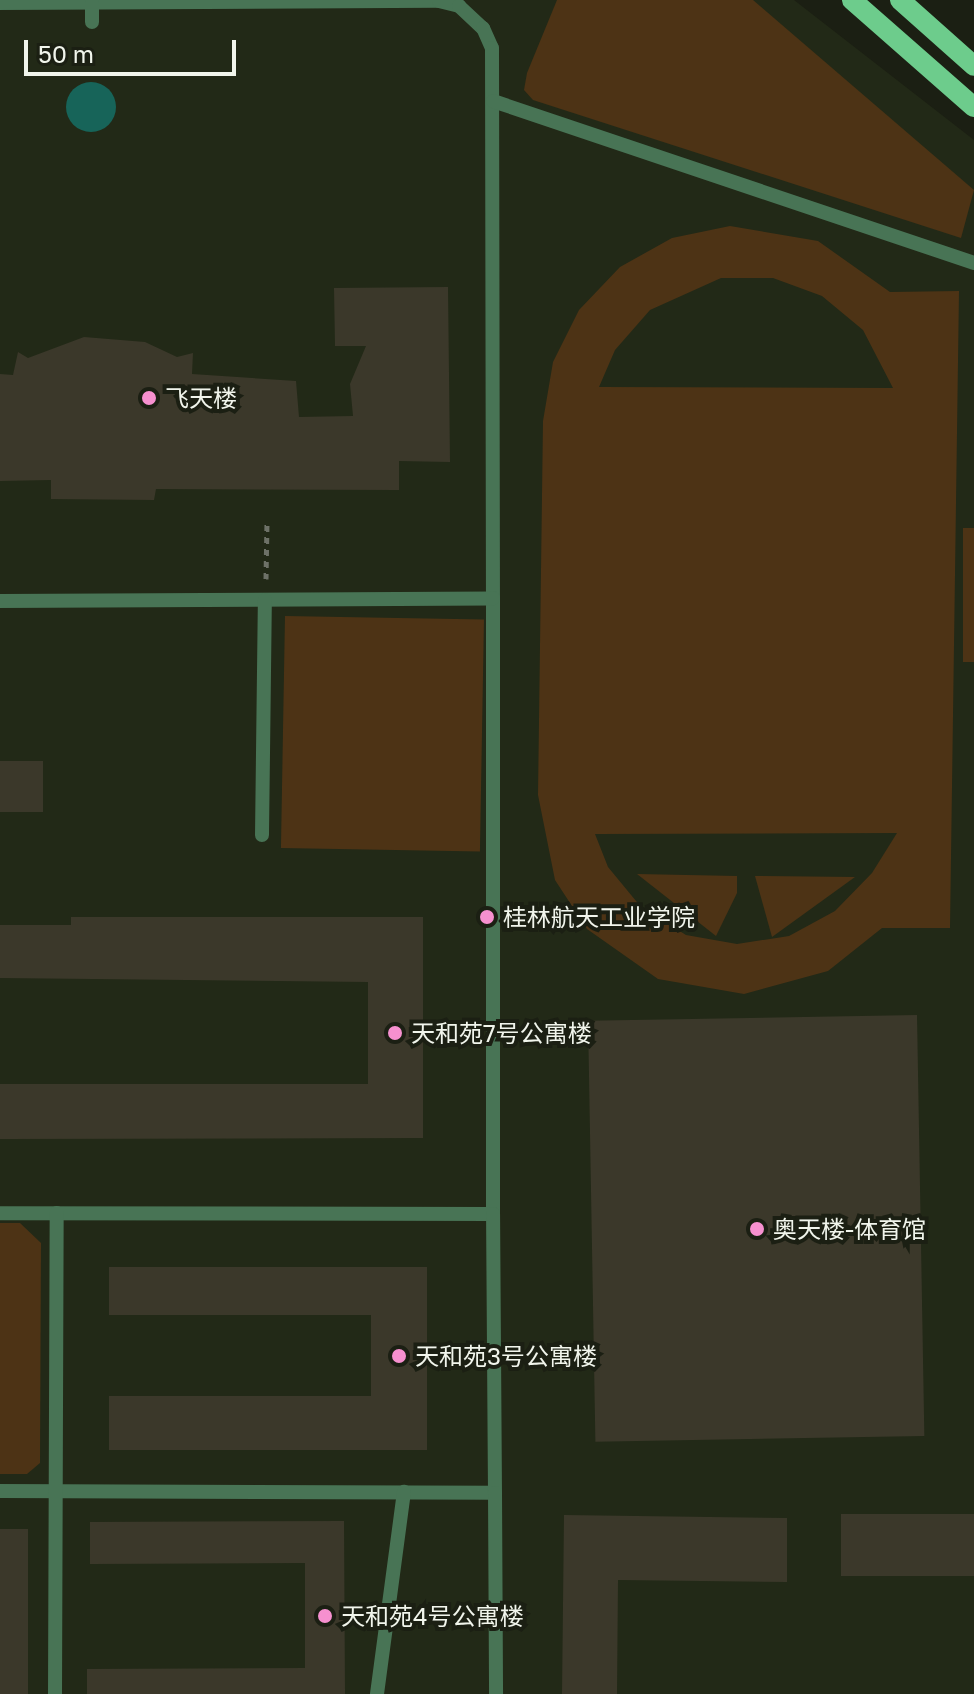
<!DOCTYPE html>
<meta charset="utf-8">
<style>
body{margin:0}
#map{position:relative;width:974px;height:1694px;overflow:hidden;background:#1b1f13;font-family:"Golos Text","Noto Sans SC",sans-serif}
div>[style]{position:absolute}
.built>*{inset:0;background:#222917}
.green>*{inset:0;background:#4d3315;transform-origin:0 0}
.water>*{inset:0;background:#176459}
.round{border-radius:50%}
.building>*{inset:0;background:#3b382a;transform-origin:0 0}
.path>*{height:5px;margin-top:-2.5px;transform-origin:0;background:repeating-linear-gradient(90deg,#6d7167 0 6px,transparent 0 12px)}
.service>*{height:14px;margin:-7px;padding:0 7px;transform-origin:7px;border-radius:7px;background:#487455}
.primary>*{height:20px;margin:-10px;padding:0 10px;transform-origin:10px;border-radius:10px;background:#6dcc8c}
.dots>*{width:22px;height:22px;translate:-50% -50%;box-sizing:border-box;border:4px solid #1b1f13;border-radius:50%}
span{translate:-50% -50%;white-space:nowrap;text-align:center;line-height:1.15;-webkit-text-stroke:8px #1b1f13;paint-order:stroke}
.poi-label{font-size:24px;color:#f1f5ec}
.left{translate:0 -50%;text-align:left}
.scale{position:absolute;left:24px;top:40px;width:212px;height:36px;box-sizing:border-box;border:4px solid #f1f5ec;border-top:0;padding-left:10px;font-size:24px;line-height:28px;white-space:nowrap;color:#f1f5ec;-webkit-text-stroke:6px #1b1f13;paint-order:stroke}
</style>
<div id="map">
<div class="built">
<div style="clip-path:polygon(0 0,794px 0,974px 140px,974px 1694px,0 1694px)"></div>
</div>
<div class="green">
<div style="clip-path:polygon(557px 0,753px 0,974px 190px,961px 238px,533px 100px,524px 90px,527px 73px)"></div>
<div style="clip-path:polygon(evenodd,730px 226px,818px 241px,890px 292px,959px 291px,950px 928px,882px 928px,828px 971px,744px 994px,658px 979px,587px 929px,555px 880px,538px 795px,543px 421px,553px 362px,579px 310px,620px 267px,672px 238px,730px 226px,721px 278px,773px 278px,822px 296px,863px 330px,893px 388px,599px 387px,615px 350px,650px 310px,721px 278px,730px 226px,897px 833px,872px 873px,835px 911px,789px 936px,737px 944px,686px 935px,641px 907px,608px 867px,595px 834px,897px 833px)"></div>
<div style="left:963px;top:528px;width:11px;height:134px"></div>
<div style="left:285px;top:616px;width:199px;height:232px;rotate:1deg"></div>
<div style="clip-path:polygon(637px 874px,737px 876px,737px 893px,716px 936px)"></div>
<div style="clip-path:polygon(755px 876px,855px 877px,772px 937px)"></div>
<div style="clip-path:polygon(0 1223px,20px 1223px,41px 1243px,40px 1463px,27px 1474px,0 1474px)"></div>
</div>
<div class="water">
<div class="round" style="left:66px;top:82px;width:50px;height:50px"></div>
</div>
<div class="building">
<div style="clip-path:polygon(448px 287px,450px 462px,399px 461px,399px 490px,156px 489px,154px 500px,51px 499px,51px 480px,0 481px,0 374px,13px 375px,18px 352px,28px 358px,84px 337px,145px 342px,177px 357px,193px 353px,192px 374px,296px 381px,299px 417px,353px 416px,350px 384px,366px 346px,335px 346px,334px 288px)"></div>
<div style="left:0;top:761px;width:43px;height:51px"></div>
<div style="clip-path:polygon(71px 917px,423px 917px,423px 1138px,0 1139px,0 1084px,368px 1084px,368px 982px,0 978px,0 925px,71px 925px)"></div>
<div style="left:917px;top:1015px;width:421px;height:329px;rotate:89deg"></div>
<div style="clip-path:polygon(109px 1267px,427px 1267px,427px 1450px,109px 1450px,109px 1396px,371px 1396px,371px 1315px,109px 1315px)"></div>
<div style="left:974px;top:1514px;width:62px;height:133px;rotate:90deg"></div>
<div style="clip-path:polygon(564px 1515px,787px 1518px,787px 1582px,618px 1580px,617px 1694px,562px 1694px)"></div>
<div style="clip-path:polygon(344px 1521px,345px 1694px,87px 1694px,87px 1669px,305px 1668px,305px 1563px,90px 1564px,90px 1522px)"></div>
<div style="left:0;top:1529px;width:28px;height:165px"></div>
</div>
<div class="path">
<div style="left:266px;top:579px;width:55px;rotate:-89deg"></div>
</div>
<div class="service">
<div style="left:0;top:3px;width:439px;rotate:-0.3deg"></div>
<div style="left:439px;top:1px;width:21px;rotate:14deg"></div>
<div style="left:459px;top:6px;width:33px;rotate:43deg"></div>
<div style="left:483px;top:28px;width:22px;rotate:66deg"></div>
<div style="left:492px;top:48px;width:550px;rotate:89.9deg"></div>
<div style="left:493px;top:598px;width:616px;rotate:90deg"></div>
<div style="left:493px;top:1214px;width:493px;rotate:-179.9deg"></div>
<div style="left:92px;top:3px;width:19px;rotate:90deg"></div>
<div style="left:493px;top:101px;width:508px;rotate:18.61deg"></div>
<div style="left:0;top:601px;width:493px;rotate:-0.3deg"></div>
<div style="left:262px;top:835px;width:235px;rotate:-89.3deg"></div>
<div style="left:0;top:1491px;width:495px;rotate:0.2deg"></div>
<div style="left:495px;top:1493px;width:279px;rotate:-90.4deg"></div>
<div style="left:495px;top:1493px;width:201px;rotate:89.7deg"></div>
<div style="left:55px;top:1694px;width:481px;rotate:-89.8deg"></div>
<div style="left:377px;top:1694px;width:204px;rotate:-82.4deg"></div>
</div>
<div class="primary">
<div style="left:852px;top:0;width:162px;rotate:41.3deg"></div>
<div style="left:900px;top:0;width:99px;rotate:41.7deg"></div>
</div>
<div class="dots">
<div style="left:149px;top:398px;background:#f690cf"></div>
<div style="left:487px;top:917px;background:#f690cf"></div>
<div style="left:395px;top:1033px;background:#f690cf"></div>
<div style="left:757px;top:1229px;background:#f690cf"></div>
<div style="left:399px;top:1356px;background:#f690cf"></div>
<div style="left:325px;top:1616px;background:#f690cf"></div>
</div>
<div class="poi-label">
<span class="left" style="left:165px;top:398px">飞天楼</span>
<span class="left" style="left:503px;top:917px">桂林航天工业学院</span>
<span class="left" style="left:411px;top:1033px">天和苑7号公寓楼</span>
<span class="left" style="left:773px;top:1229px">奥天楼-体育馆</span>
<span class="left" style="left:415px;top:1356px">天和苑3号公寓楼</span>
<span class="left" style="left:341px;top:1616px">天和苑4号公寓楼</span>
</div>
<div class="scale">50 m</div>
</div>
